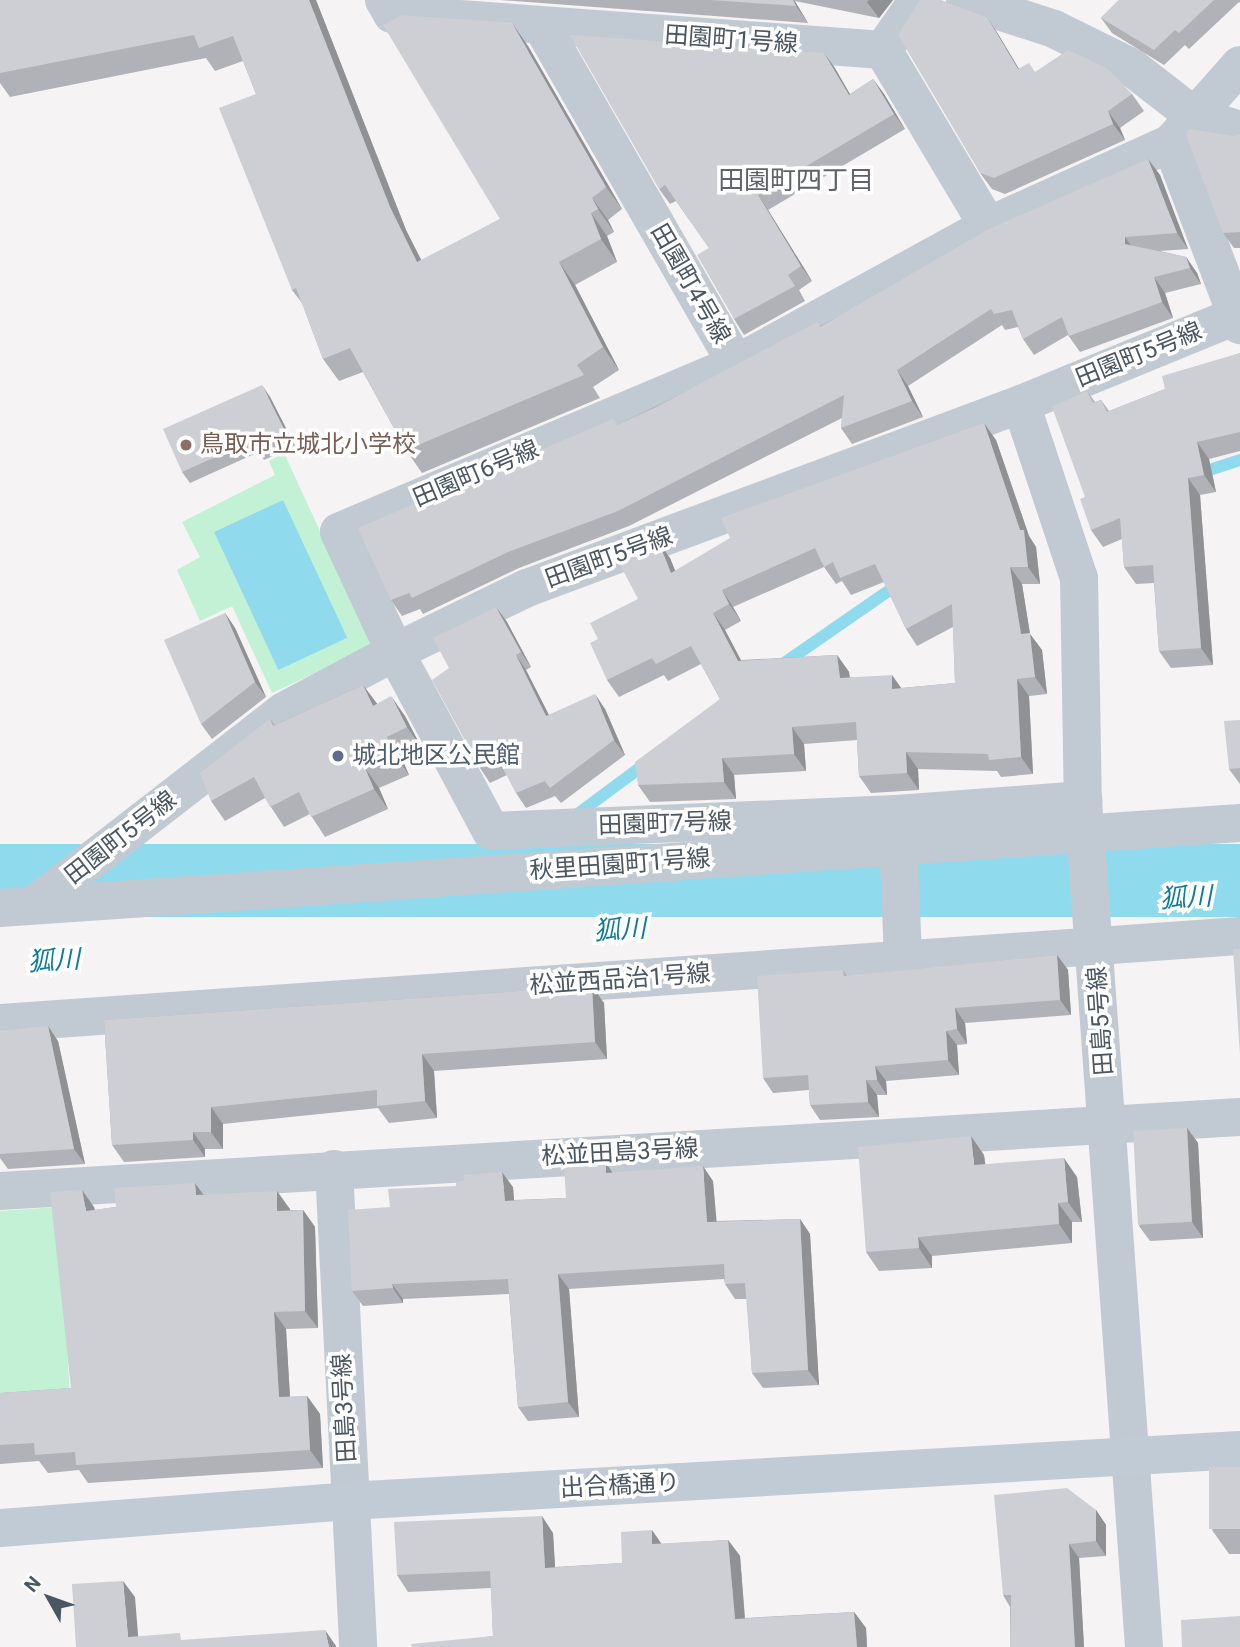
<!DOCTYPE html>
<meta charset="utf-8">
<style>
body{margin:0}
#map{position:relative;width:1240px;height:1647px;overflow:hidden;background:#f5f3f3;font-family:Roboto,"Noto Sans JP",sans-serif}
div>[style]{position:absolute}
.green>*{inset:0;background:#c3f1d5}
.water>*{inset:0;background:#90daee;transform-origin:0 0}
.stream>*{height:12px;margin:-6px;padding:0 6px;transform-origin:6px;border-radius:6px;background:#90daee}
.street>*{height:38px;margin:-19px;padding:0 19px;transform-origin:19px;border-radius:19px;background:#c1cad2}
.secondary>*{height:38px;margin:-19px;padding:0 19px;transform-origin:19px;border-radius:19px;background:#c1cbd6}
.wall>*{inset:0;background:#b0b2b7}
.shaded-wall>*{inset:0;background:#909195}
.building>*{inset:0;background:#cdcfd5;transform-origin:0 0}
.dots>*{width:19px;height:19px;translate:-50% -50%;box-sizing:border-box;border:4px solid #fff;border-radius:50%}
span{translate:-50% -50%;white-space:nowrap;text-align:center;line-height:1.15;-webkit-text-stroke:7px #fff;paint-order:stroke}
.street-label{font-size:24px;color:#4a5661}
.education-label{font-size:24px;color:#785e54}
.left{translate:0 -50%;text-align:left}
.service-label{font-size:24px;color:#4e5e75}
.neighbourhood-label{font-size:26px;color:#5f6368}
.water-label{font-size:26px;color:#0c7c9b;font-style:italic}
.north{position:absolute;left:14px;top:1563px;width:70px;height:70px;-webkit-text-stroke:5px #fff;paint-order:stroke;rotate:310deg;font-size:19px;font-weight:700;line-height:28px;text-align:center;color:#4a5661}
.north::after{content:'';display:block;margin:auto;width:24px;height:32px;background:#4a5661;clip-path:polygon(50% 0,100% 100%,50% 72%,0 100%)}
</style>
<div id="map">
<div class="green">
<div style="clip-path:polygon(284px 453px,373px 646px,272px 693px,232px 606px,200px 621px,177px 570px,200px 557px,182px 522px,275px 475px,269px 461px)"></div>
<div style="clip-path:polygon(58px 1207px,70px 1396px,0 1399px,0 1211px)"></div>
</div>
<div class="water">
<div style="left:283px;top:500px;width:152px;height:76px;rotate:65deg"></div>
<div style="left:1240px;top:844px;width:73px;height:1243px;rotate:90deg"></div>
</div>
<div class="stream">
<div style="left:1197px;top:474px;width:45px;rotate:-18deg"></div>
<div style="left:780px;top:666px;width:146px;rotate:-34.7deg"></div>
<div style="left:579px;top:813px;width:87px;rotate:-36.6deg"></div>
</div>
<div class="street">
<div style="left:384px;top:0;width:16px;rotate:60deg"></div>
<div style="left:392px;top:14px;width:492px;rotate:4.2deg"></div>
<div style="left:883px;top:50px;width:205px;rotate:59.2deg"></div>
<div style="left:965px;top:0;width:94px;rotate:18deg"></div>
<div style="left:1054px;top:29px;width:86px;rotate:26.3deg"></div>
<div style="left:1131px;top:67px;width:78px;rotate:37.7deg"></div>
<div style="left:1193px;top:115px;width:49px;rotate:17.7deg"></div>
<div style="left:543px;top:28px;width:387px;rotate:60.1deg"></div>
<div style="left:736px;top:364px;width:287px;rotate:-28.7deg"></div>
<div style="left:988px;top:226px;width:201px;rotate:-24.4deg"></div>
<div style="left:1171px;top:143px;width:104px;rotate:-48.5deg"></div>
<div style="left:883px;top:50px;width:61px;rotate:-55deg"></div>
<div style="left:1171px;top:143px;width:195px;rotate:69.2deg"></div>
<div style="left:736px;top:364px;width:431px;rotate:157.1deg"></div>
<div style="left:339px;top:532px;width:132px;rotate:65deg"></div>
<div style="left:395px;top:652px;width:203px;rotate:61.8deg"></div>
<div style="left:491px;top:831px;width:406px;rotate:-2.4deg"></div>
<div style="left:897px;top:814px;width:146px;rotate:87.6deg"></div>
<div style="left:1021px;top:404px;width:183px;rotate:71.6deg"></div>
<div style="left:1079px;top:578px;width:222px;rotate:89deg"></div>
<div style="left:1083px;top:800px;width:849px;rotate:85.88deg"></div>
<div style="left:897px;top:814px;width:187px;rotate:-4.3deg"></div>
<div style="left:34px;top:905px;width:316px;rotate:-37.8deg"></div>
<div style="left:284px;top:711px;width:126px;rotate:-28deg"></div>
<div style="left:395px;top:652px;width:147px;rotate:-25.9deg"></div>
<div style="left:527px;top:588px;width:527px;rotate:-20.43deg"></div>
<div style="left:1021px;top:404px;width:237px;rotate:-22.3deg"></div>
<div style="left:0;top:908px;width:1243px;rotate:-3.92deg"></div>
<div style="left:0;top:1023px;width:1243px;rotate:-4.01deg"></div>
<div style="left:334px;top:1169px;width:479px;rotate:87.1deg"></div>
<div style="left:0;top:1191px;width:1242px;rotate:-3.42deg"></div>
</div>
<div class="secondary">
<div style="left:0;top:1528px;width:350px;rotate:-4.4deg"></div>
<div style="left:349px;top:1501px;width:892px;rotate:-3.28deg"></div>
</div>
<div class="wall">
<div style="clip-path:polygon(0 0,316px 0,406px 230px,421px 261px,500px 219px,528px 46px,622px 209px,608px 220px,614px 232px,607px 236px,617px 262px,575px 285px,619px 370px,593px 387px,600px 398px,422px 473px,406px 450px,363px 372px,339px 381px,323px 359px,302px 303px,292px 290px,256px 94px,243px 61px,215px 71px,206px 58px,10px 97px,0 83px)"></div>
<div style="clip-path:polygon(500px 0,893px 0,879px 18px,795px 1px,808px 23px)"></div>
<div style="clip-path:polygon(1119px 0,1240px 0,1240px 3px,1239px 2px,1189px 49px,1185px 45px,1164px 65px,1112px 33px,1101px 18px)"></div>
<div style="clip-path:polygon(946px 2px,987px 17px,998px 34px,1019px 69px,1132px 94px,1144px 111px,1120px 128px,1125px 140px,1005px 194px,992px 189px,980px 173px)"></div>
<div style="clip-path:polygon(824px 53px,850px 94px,873px 79px,884px 94px,905px 129px,768px 210px,812px 281px,799px 290px,805px 301px,744px 335px,734px 319px,709px 248px,676px 201px,670px 204px,659px 189px)"></div>
<div style="clip-path:polygon(1240px 133px,1240px 248px,1234px 248px,1223px 233px,1233px 136px)"></div>
<div style="clip-path:polygon(1148px 159px,1160px 175px,1188px 249px,1160px 251px,1186px 257px,1197px 273px,1201px 284px,1165px 293px,1173px 318px,1080px 352px,1068px 335px,1034px 355px,1023px 339px,1018px 327px,1005px 330px,1002px 325px,908px 386px,923px 417px,852px 444px,841px 428px,842px 418px,629px 526px,519px 568px,423px 614px,420px 609px,402px 616px,391px 600px,617px 425px,820px 326px)"></div>
<div style="clip-path:polygon(1240px 353px,1240px 451px,1209px 459px,1216px 492px,1200px 495px,1213px 665px,1171px 668px,1159px 651px,1154px 583px,1136px 584px,1124px 567px,1122px 539px,1103px 547px,1091px 530px,1085px 497px,1087px 391px,1095px 402px,1101px 400px,1109px 411px,1165px 389px)"></div>
<div style="clip-path:polygon(270px 397px,295px 446px,264px 460px,259px 452px,190px 483px,182px 472px)"></div>
<div style="clip-path:polygon(evenodd,996px 440px,1029px 536px,1036px 547px,1040px 584px,1022px 584px,1030px 634px,1042px 650px,1047px 694px,1029px 696px,1033px 774px,1001px 777px,997px 771px,918px 769px,919px 790px,871px 793px,859px 776px,857px 740px,804px 744px,806px 771px,734px 775px,736px 799px,650px 802px,638px 785px,720px 699px,701px 664px,668px 681px,664px 675px,619px 697px,607px 680px,598px 639px,638px 599px,670px 558px,675px 571px,996px 440px,824px 567px,836px 584px,842px 581px,851px 595px,884px 582px,906px 629px,917px 646px,953px 627px,955px 683px,901px 688px,850px 677px,849px 672px,837px 655px,741px 660px,725px 630px,741px 621px,733px 607px,824px 567px)"></div>
<div style="clip-path:polygon(496px 607px,507px 622px,531px 667px,526px 670px,549px 715px,605px 709px,625px 755px,561px 803px,555px 796px,526px 808px,516px 793px,507px 775px,490px 783px,480px 768px,449px 668px)"></div>
<div style="clip-path:polygon(225px 613px,235px 628px,266px 697px,212px 739px,201px 724px)"></div>
<div style="clip-path:polygon(363px 685px,377px 704px,405px 716px,421px 747px,401px 757px,409px 775px,379px 788px,388px 809px,325px 837px,310px 814px,284px 827px,265px 798px,225px 821px,211px 801px,270px 719px,275px 725px)"></div>
<div style="clip-path:polygon(1240px 720px,1240px 784px,1229px 769px)"></div>
<div style="clip-path:polygon(1057px 955px,1068px 970px,1071px 1015px,965px 1023px,967px 1044px,957px 1045px,959px 1075px,886px 1081px,887px 1095px,877px 1095px,879px 1117px,820px 1120px,810px 1105px,809px 1090px,773px 1093px,763px 1078px,843px 970px,847px 976px)"></div>
<div style="clip-path:polygon(592px 986px,604px 1003px,607px 1059px,434px 1071px,437px 1118px,389px 1123px,378px 1108px,223px 1124px,223px 1149px,205px 1149px,205px 1157px,124px 1162px,112px 1145px,104px 1020px)"></div>
<div style="clip-path:polygon(0 1031px,58px 1041px,85px 1164px,8px 1169px,0 1158px)"></div>
<div style="clip-path:polygon(1187px 1128px,1198px 1143px,1203px 1238px,1150px 1241px,1139px 1226px)"></div>
<div style="clip-path:polygon(984px 1155px,985px 1164px,1077px 1177px,1082px 1222px,1072px 1222px,1072px 1243px,932px 1256px,932px 1268px,879px 1271px,866px 1252px)"></div>
<div style="clip-path:polygon(613px 1173px,713px 1181px,716px 1221px,800px 1219px,810px 1234px,819px 1385px,763px 1388px,752px 1373px,747px 1299px,735px 1299px,725px 1284px,724px 1279px,569px 1289px,579px 1417px,528px 1421px,518px 1407px,509px 1294px,403px 1299px,403px 1303px,363px 1306px,352px 1291px,390px 1207px,513px 1187px,514px 1200px,566px 1198px)"></div>
<div style="clip-path:polygon(203px 1194px,290px 1209px,290px 1210px,303px 1210px,315px 1227px,318px 1328px,286px 1329px,290px 1397px,307px 1396px,320px 1414px,323px 1468px,88px 1483px,79px 1470px,48px 1473px,39px 1461px,0 1464px,0 1393px,71px 1388px,94px 1207px,95px 1210px)"></div>
<div style="clip-path:polygon(1240px 1467px,1240px 1554px,1229px 1554px,1212px 1530px)"></div>
<div style="clip-path:polygon(1096px 1510px,1106px 1525px,1106px 1556px,1079px 1558px,1084px 1647px,1010px 1647px,1010px 1607px,1003px 1595px)"></div>
<div style="clip-path:polygon(553px 1533px,555px 1567px,622px 1563px,661px 1544px,728px 1540px,740px 1556px,745px 1618px,854px 1612px,866px 1628px,867px 1647px,412px 1647px,493px 1636px,491px 1588px,408px 1592px,397px 1575px)"></div>
</div>
<div class="shaded-wall">
<div style="clip-path:polygon(309px 0,316px 0,406px 230px,434px 285px,417px 262px,390px 207px)"></div>
<div style="clip-path:polygon(793px 0,794px 0,808px 23px,796px 6px)"></div>
<div style="clip-path:polygon(869px 0,893px 0,879px 18px,867px 2px)"></div>
<div style="clip-path:polygon(987px 17px,998px 34px,1029px 86px,1018px 69px)"></div>
<div style="clip-path:polygon(512px 23px,528px 46px,622px 209px,606px 187px)"></div>
<div style="clip-path:polygon(824px 53px,835px 68px,859px 110px,849px 95px)"></div>
<div style="clip-path:polygon(873px 79px,884px 94px,905px 129px,894px 114px)"></div>
<div style="clip-path:polygon(1108px 111px,1120px 128px,1125px 140px,1113px 124px)"></div>
<div style="clip-path:polygon(1148px 159px,1160px 175px,1188px 249px,1177px 233px)"></div>
<div style="clip-path:polygon(758px 195px,768px 210px,812px 281px,801px 266px)"></div>
<div style="clip-path:polygon(592px 198px,608px 220px,614px 232px,598px 209px)"></div>
<div style="clip-path:polygon(591px 213px,607px 236px,617px 262px,601px 239px)"></div>
<div style="clip-path:polygon(1125px 237px,1136px 253px,1125px 244px)"></div>
<div style="clip-path:polygon(1186px 257px,1197px 273px,1201px 284px,1190px 268px)"></div>
<div style="clip-path:polygon(559px 262px,575px 285px,619px 370px,603px 347px)"></div>
<div style="clip-path:polygon(1154px 277px,1165px 293px,1173px 318px,1162px 302px)"></div>
<div style="clip-path:polygon(897px 370px,908px 386px,923px 417px,912px 401px)"></div>
<div style="clip-path:polygon(262px 385px,270px 397px,295px 446px,287px 435px)"></div>
<div style="clip-path:polygon(984px 423px,996px 440px,1029px 536px,1036px 547px,1040px 584px,1028px 567px,1020px 530px)"></div>
<div style="clip-path:polygon(1197px 442px,1209px 459px,1216px 492px,1204px 475px)"></div>
<div style="clip-path:polygon(1188px 478px,1200px 495px,1213px 665px,1201px 648px)"></div>
<div style="clip-path:polygon(658px 541px,670px 558px,683px 590px,671px 573px)"></div>
<div style="clip-path:polygon(1010px 567px,1022px 584px,1030px 634px,1042px 650px,1047px 694px,1035px 677px,1021px 634px)"></div>
<div style="clip-path:polygon(722px 590px,733px 607px,741px 621px,729px 604px)"></div>
<div style="clip-path:polygon(496px 607px,507px 622px,531px 667px,521px 652px)"></div>
<div style="clip-path:polygon(225px 613px,235px 628px,266px 697px,255px 682px)"></div>
<div style="clip-path:polygon(713px 613px,725px 630px,750px 678px,738px 661px)"></div>
<div style="clip-path:polygon(516px 655px,526px 670px,557px 731px,546px 716px)"></div>
<div style="clip-path:polygon(837px 655px,849px 672px,851px 695px,840px 678px)"></div>
<div style="clip-path:polygon(892px 675px,904px 692px,892px 689px)"></div>
<div style="clip-path:polygon(1017px 679px,1029px 696px,1033px 774px,1021px 757px)"></div>
<div style="clip-path:polygon(363px 685px,378px 705px,373px 706px)"></div>
<div style="clip-path:polygon(595px 694px,605px 709px,625px 755px,614px 740px)"></div>
<div style="clip-path:polygon(391px 696px,405px 716px,421px 747px,407px 727px)"></div>
<div style="clip-path:polygon(792px 727px,804px 744px,806px 771px,794px 754px)"></div>
<div style="clip-path:polygon(387px 737px,401px 757px,409px 775px,395px 755px)"></div>
<div style="clip-path:polygon(906px 752px,918px 769px,919px 790px,907px 773px)"></div>
<div style="clip-path:polygon(722px 758px,734px 775px,736px 799px,724px 782px)"></div>
<div style="clip-path:polygon(365px 768px,379px 788px,388px 809px,374px 789px)"></div>
<div style="clip-path:polygon(1057px 955px,1068px 970px,1071px 1015px,1060px 1000px)"></div>
<div style="clip-path:polygon(592px 986px,604px 1003px,607px 1059px,595px 1042px)"></div>
<div style="clip-path:polygon(955px 1008px,965px 1023px,967px 1044px,957px 1029px)"></div>
<div style="clip-path:polygon(48px 1026px,58px 1041px,85px 1164px,74px 1149px)"></div>
<div style="clip-path:polygon(946px 1031px,957px 1045px,959px 1075px,948px 1060px)"></div>
<div style="clip-path:polygon(422px 1054px,434px 1071px,437px 1118px,425px 1101px)"></div>
<div style="clip-path:polygon(875px 1066px,886px 1081px,887px 1095px,877px 1080px)"></div>
<div style="clip-path:polygon(866px 1080px,877px 1095px,879px 1117px,868px 1102px)"></div>
<div style="clip-path:polygon(211px 1107px,223px 1124px,223px 1149px,211px 1132px)"></div>
<div style="clip-path:polygon(1187px 1128px,1198px 1143px,1203px 1238px,1192px 1222px)"></div>
<div style="clip-path:polygon(193px 1132px,205px 1149px,205px 1157px,193px 1140px)"></div>
<div style="clip-path:polygon(971px 1136px,984px 1155px,988px 1184px,974px 1165px)"></div>
<div style="clip-path:polygon(1064px 1158px,1077px 1177px,1082px 1222px,1068px 1202px)"></div>
<div style="clip-path:polygon(606px 1163px,616px 1178px,606px 1173px)"></div>
<div style="clip-path:polygon(703px 1166px,713px 1181px,718px 1237px,707px 1222px)"></div>
<div style="clip-path:polygon(502px 1172px,513px 1187px,515px 1215px,505px 1201px)"></div>
<div style="clip-path:polygon(195px 1183px,208px 1201px,196px 1195px)"></div>
<div style="clip-path:polygon(82px 1190px,94px 1207px,99px 1229px,86px 1211px)"></div>
<div style="clip-path:polygon(277px 1191px,290px 1209px,289px 1229px,277px 1211px)"></div>
<div style="clip-path:polygon(1058px 1203px,1072px 1222px,1072px 1243px,1059px 1224px)"></div>
<div style="clip-path:polygon(303px 1210px,315px 1227px,318px 1328px,305px 1311px)"></div>
<div style="clip-path:polygon(800px 1219px,810px 1234px,819px 1385px,808px 1370px)"></div>
<div style="clip-path:polygon(918px 1237px,932px 1256px,932px 1268px,919px 1248px)"></div>
<div style="clip-path:polygon(558px 1274px,569px 1289px,579px 1417px,568px 1402px)"></div>
<div style="clip-path:polygon(392px 1284px,403px 1299px,403px 1303px,393px 1288px)"></div>
<div style="clip-path:polygon(274px 1312px,286px 1329px,291px 1415px,279px 1397px)"></div>
<div style="clip-path:polygon(307px 1396px,320px 1414px,323px 1468px,310px 1450px)"></div>
<div style="clip-path:polygon(1096px 1510px,1106px 1525px,1106px 1556px,1096px 1541px)"></div>
<div style="clip-path:polygon(542px 1516px,553px 1533px,556px 1584px,545px 1568px)"></div>
<div style="clip-path:polygon(652px 1530px,663px 1546px,652px 1544px)"></div>
<div style="clip-path:polygon(728px 1540px,740px 1556px,746px 1635px,735px 1619px)"></div>
<div style="clip-path:polygon(1069px 1544px,1079px 1558px,1084px 1647px,1075px 1647px)"></div>
<div style="clip-path:polygon(123px 1581px,135px 1597px,139px 1647px,128px 1637px)"></div>
<div style="clip-path:polygon(854px 1612px,866px 1628px,867px 1647px,857px 1647px)"></div>
<div style="clip-path:polygon(325px 1630px,336px 1646px,336px 1647px,329px 1647px)"></div>
</div>
<div class="building">
<div style="clip-path:polygon(0 0,309px 0,390px 207px,417px 262px,500px 219px,383px 25px,401px 15px,512px 23px,606px 187px,592px 198px,598px 209px,591px 213px,601px 239px,559px 262px,603px 347px,577px 365px,584px 375px,406px 450px,350px 348px,323px 359px,296px 288px,292px 290px,219px 108px,256px 94px,233px 36px,199px 48px,194px 35px,0 73px)"></div>
<div style="clip-path:polygon(711px 0,793px 0,796px 6px)"></div>
<div style="clip-path:polygon(920px 0,941px 0,987px 17px,1018px 69px,1029px 63px,1035px 72px,1068px 50px,1108px 69px,1132px 94px,1108px 111px,1113px 124px,994px 178px,980px 173px,898px 35px)"></div>
<div style="clip-path:polygon(1119px 0,1214px 0,1179px 33px,1175px 30px,1154px 50px,1101px 18px)"></div>
<div style="clip-path:polygon(570px 35px,824px 53px,849px 95px,873px 79px,894px 114px,758px 195px,801px 266px,788px 275px,795px 286px,734px 319px,697px 255px,709px 248px,665px 185px,659px 189px)"></div>
<div style="clip-path:polygon(1189px 129px,1233px 136px,1240px 133px,1240px 232px,1223px 233px,1186px 135px)"></div>
<div style="clip-path:polygon(1148px 159px,1177px 233px,1125px 237px,1125px 244px,1186px 257px,1190px 268px,1154px 277px,1162px 302px,1069px 336px,1062px 317px,1023px 339px,1012px 310px,994px 314px,991px 309px,897px 370px,912px 401px,841px 428px,844px 395px,618px 511px,508px 552px,412px 598px,409px 593px,391px 600px,358px 528px,613px 419px,617px 425px,654px 408px,817px 322px,820px 327px,987px 230px)"></div>
<div style="clip-path:polygon(1240px 353px,1240px 432px,1197px 442px,1204px 475px,1188px 478px,1201px 648px,1159px 651px,1153px 565px,1124px 567px,1120px 518px,1091px 530px,1080px 499px,1085px 497px,1052px 407px,1087px 391px,1093px 403px,1101px 400px,1107px 412px,1165px 389px,1162px 376px)"></div>
<div style="clip-path:polygon(262px 385px,287px 435px,256px 449px,253px 440px,182px 472px,163px 429px)"></div>
<div style="clip-path:polygon(evenodd,984px 423px,1020px 530px,1024px 530px,1028px 567px,1010px 567px,1021px 634px,1030px 633px,1035px 677px,1017px 679px,1021px 757px,989px 760px,988px 754px,906px 752px,907px 773px,859px 776px,856px 722px,792px 727px,794px 754px,722px 758px,724px 782px,638px 785px,635px 762px,720px 699px,691px 646px,656px 664px,652px 658px,607px 680px,590px 643px,598px 639px,590px 623px,638px 599px,616px 557px,658px 541px,671px 573px,730px 538px,721px 518px,984px 423px,815px 548px,824px 567px,833px 562px,840px 578px,875px 564px,906px 629px,952px 604px,955px 683px,892px 689px,892px 675px,840px 678px,837px 655px,738px 661px,713px 613px,729px 604px,722px 590px,815px 548px)"></div>
<div style="clip-path:polygon(496px 607px,521px 652px,516px 655px,546px 716px,595px 694px,614px 740px,550px 788px,545px 781px,516px 793px,498px 759px,480px 768px,432px 680px,449px 668px,433px 638px)"></div>
<div style="clip-path:polygon(225px 613px,255px 682px,201px 724px,164px 640px)"></div>
<div style="clip-path:polygon(363px 685px,373px 706px,391px 696px,407px 727px,387px 737px,395px 755px,365px 768px,374px 789px,311px 817px,299px 792px,270px 807px,254px 777px,211px 801px,200px 773px,270px 719px,273px 726px)"></div>
<div style="clip-path:polygon(1240px 720px,1240px 768px,1229px 769px,1224px 721px)"></div>
<div style="clip-path:polygon(1233px 949px,1240px 949px,1240px 1055px)"></div>
<div style="clip-path:polygon(1057px 955px,1060px 1000px,955px 1008px,957px 1029px,946px 1031px,948px 1060px,875px 1066px,877px 1080px,866px 1080px,868px 1102px,810px 1105px,808px 1075px,763px 1078px,757px 976px,843px 970px,844px 976px)"></div>
<div style="clip-path:polygon(592px 986px,595px 1042px,422px 1054px,425px 1101px,377px 1106px,377px 1090px,211px 1107px,211px 1132px,193px 1132px,193px 1140px,112px 1145px,104px 1020px)"></div>
<div style="clip-path:polygon(48px 1026px,74px 1149px,0 1154px,0 1031px)"></div>
<div style="left:1187px;top:1128px;width:94px;height:54px;rotate:87deg"></div>
<div style="clip-path:polygon(971px 1136px,974px 1165px,1064px 1158px,1068px 1202px,1058px 1203px,1059px 1224px,918px 1237px,919px 1248px,866px 1252px,858px 1147px)"></div>
<div style="clip-path:polygon(606px 1163px,606px 1173px,703px 1166px,707px 1222px,800px 1219px,808px 1370px,752px 1373px,745px 1283px,725px 1284px,724px 1264px,558px 1274px,568px 1402px,518px 1407px,508px 1279px,392px 1284px,393px 1288px,352px 1291px,348px 1210px,390px 1207px,388px 1189px,456px 1186px,456px 1182px,464px 1181px,464px 1175px,502px 1172px,505px 1201px,566px 1198px,564px 1166px)"></div>
<div style="clip-path:polygon(195px 1183px,196px 1195px,277px 1191px,277px 1211px,303px 1210px,305px 1311px,274px 1312px,279px 1397px,307px 1396px,310px 1450px,76px 1465px,75px 1452px,35px 1455px,34px 1443px,0 1445px,0 1393px,71px 1388px,50px 1192px,82px 1190px,86px 1211px,116px 1207px,114px 1188px)"></div>
<div style="left:1240px;top:1467px;width:62px;height:31px;rotate:90deg"></div>
<div style="clip-path:polygon(1067px 1488px,1096px 1510px,1096px 1541px,1069px 1544px,1075px 1647px,1010px 1647px,1011px 1595px,1003px 1595px,994px 1495px)"></div>
<div style="clip-path:polygon(542px 1516px,545px 1568px,622px 1563px,621px 1532px,652px 1530px,652px 1544px,728px 1540px,735px 1619px,854px 1612px,857px 1647px,412px 1647px,411px 1644px,493px 1636px,490px 1571px,397px 1575px,394px 1522px)"></div>
<div style="clip-path:polygon(123px 1581px,128px 1637px,180px 1633px,181px 1640px,325px 1630px,329px 1647px,76px 1647px,72px 1584px)"></div>
<div style="clip-path:polygon(1240px 1616px,1240px 1647px,1182px 1647px,1181px 1620px)"></div>
</div>
<div class="dots">
<div style="left:186px;top:445px;background:#8d6e63"></div>
<div style="left:338px;top:756px;background:#5c6f8a"></div>
</div>
<div class="street-label">
<span style="left:731px;top:40px;rotate:4deg">田園町1号線</span>
<span style="left:690px;top:284px;rotate:60deg">田園町4号線</span>
<span style="left:1139px;top:355px;rotate:-22deg">田園町5号線</span>
<span style="left:476px;top:474px;rotate:-23deg">田園町6号線</span>
<span style="left:609px;top:558px;rotate:-20deg">田園町5号線</span>
<span style="left:665px;top:824px;rotate:-2deg">田園町7号線</span>
<span style="left:121px;top:838px;rotate:-38deg">田園町5号線</span>
<span style="left:620px;top:865px;rotate:-4deg">秋里田園町1号線</span>
<span style="left:620px;top:980px;rotate:-4deg">松並西品治1号線</span>
<span style="left:1101px;top:1021px;rotate:-94deg">田島5号線</span>
<span style="left:620px;top:1153px;rotate:-3deg">松並田島3号線</span>
<span style="left:345px;top:1408px;rotate:-93deg">田島3号線</span>
<span style="left:620px;top:1486px;rotate:-3deg">出合橋通り</span>
</div>
<div class="education-label">
<span class="left" style="left:200px;top:445px">鳥取市立城北小学校</span>
</div>
<div class="service-label">
<span class="left" style="left:352px;top:756px">城北地区公民館</span>
</div>
<div class="neighbourhood-label">
<span style="left:796px;top:181px">田園町四丁目</span>
</div>
<div class="water-label">
<span style="left:1186px;top:898px;rotate:-3deg">狐川</span>
<span style="left:620px;top:930px;rotate:-3deg">狐川</span>
<span style="left:54px;top:961px;rotate:-3deg">狐川</span>
</div>
<div class="north">N</div>
</div>
